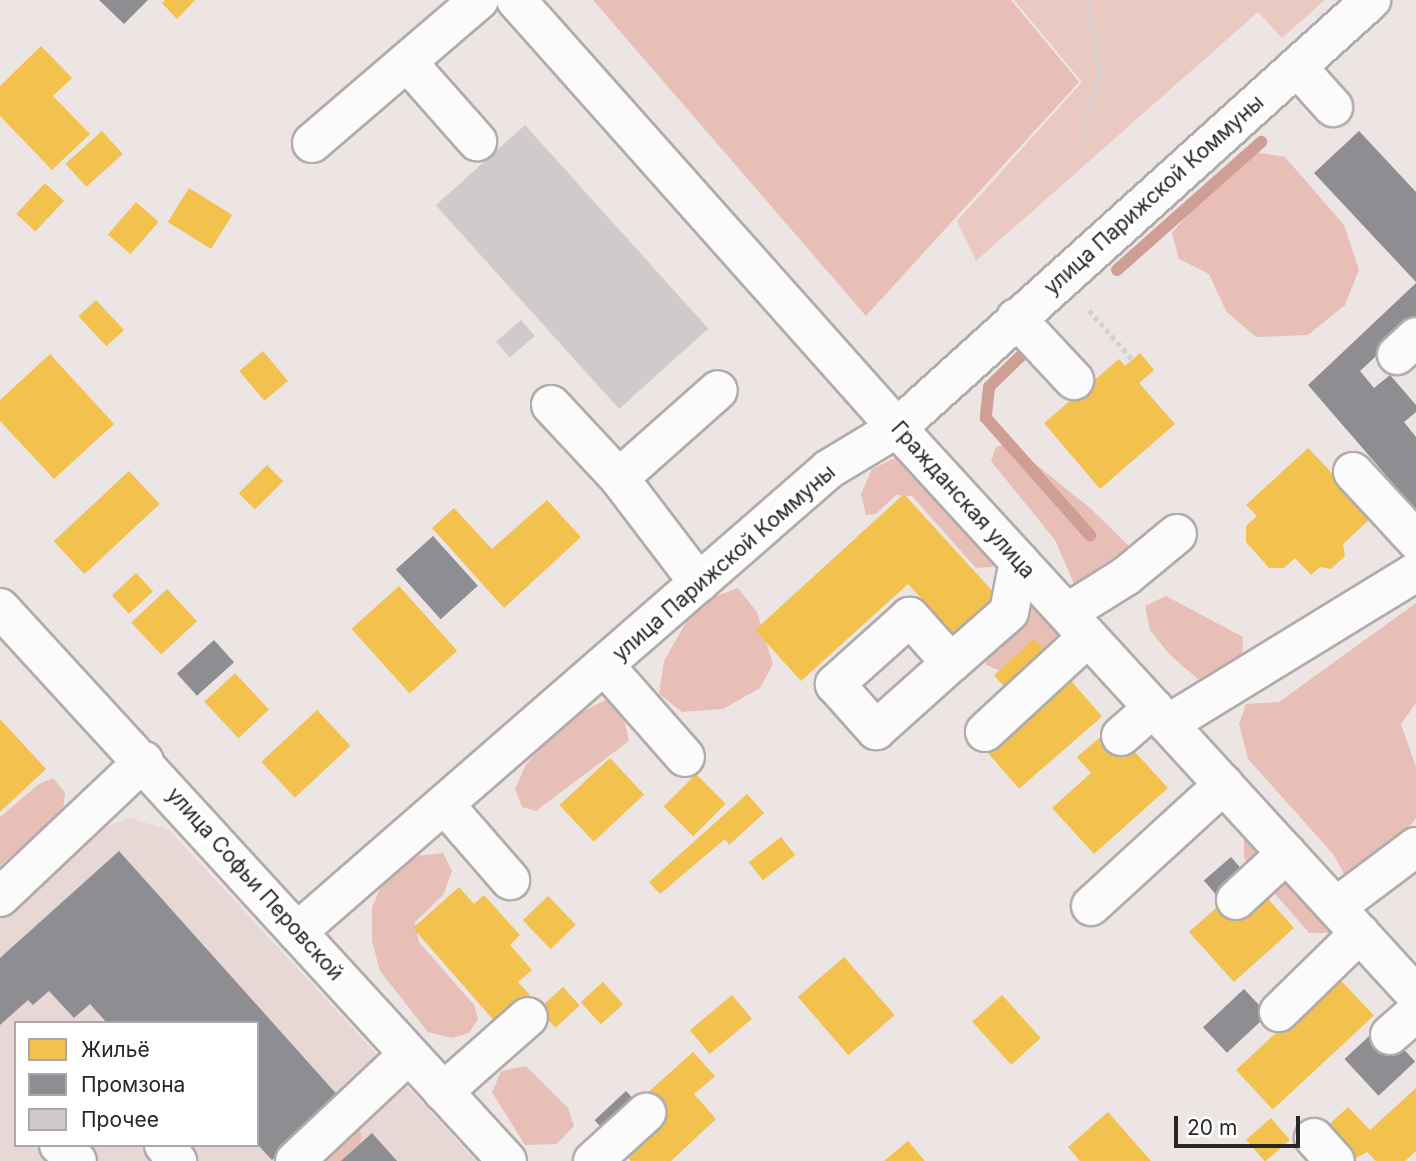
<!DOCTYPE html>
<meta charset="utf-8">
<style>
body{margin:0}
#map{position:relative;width:1416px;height:1161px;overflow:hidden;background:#ece5e4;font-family:Inter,sans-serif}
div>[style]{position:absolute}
.built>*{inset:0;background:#e7d8d6}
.green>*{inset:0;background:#ebc9c3}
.forest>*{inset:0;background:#e8bfb7}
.homes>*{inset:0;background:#f2c14e;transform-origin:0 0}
.industry>*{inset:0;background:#8d8d92;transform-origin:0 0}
.stream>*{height:12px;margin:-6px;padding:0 6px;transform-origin:6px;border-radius:6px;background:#cf9f96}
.building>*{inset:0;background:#d0cbcb;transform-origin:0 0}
.path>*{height:4.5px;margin-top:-2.25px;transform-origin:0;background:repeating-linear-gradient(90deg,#d2d0d0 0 5px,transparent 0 8.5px)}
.roads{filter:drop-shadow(2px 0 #b1abaa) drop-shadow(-2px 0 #b1abaa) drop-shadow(0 2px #b1abaa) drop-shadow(0 -2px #b1abaa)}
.minor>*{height:38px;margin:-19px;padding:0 19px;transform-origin:19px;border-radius:19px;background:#fcfbfb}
span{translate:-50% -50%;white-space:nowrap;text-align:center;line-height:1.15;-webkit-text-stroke:7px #fff;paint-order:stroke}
.street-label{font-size:21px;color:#2a2625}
.legend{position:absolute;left:14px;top:1021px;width:245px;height:126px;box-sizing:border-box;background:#fff;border:2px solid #aaa8a8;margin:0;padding:9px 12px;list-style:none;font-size:21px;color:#2a2625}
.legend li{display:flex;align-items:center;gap:14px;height:35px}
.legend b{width:35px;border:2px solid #aaa8a8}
.scale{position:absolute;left:1174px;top:1116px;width:126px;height:32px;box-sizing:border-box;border:4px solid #2a2625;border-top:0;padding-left:9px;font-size:21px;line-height:24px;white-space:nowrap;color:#2a2625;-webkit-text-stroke:5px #fff;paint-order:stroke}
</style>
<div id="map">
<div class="built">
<div style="clip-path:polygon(evenodd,130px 818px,169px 830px,476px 1161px,0 1161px,0 917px,96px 830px,130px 818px,16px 1023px,257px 1023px,257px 1145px,16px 1145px,16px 1023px)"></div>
</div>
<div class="green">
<div style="clip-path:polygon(1014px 0,1325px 0,1282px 38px,1258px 12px,976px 261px,957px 221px,1082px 82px)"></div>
</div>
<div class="forest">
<div style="clip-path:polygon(593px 0,1011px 0,1079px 82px,866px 316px)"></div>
<div style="clip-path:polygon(1254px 152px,1285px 157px,1344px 225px,1359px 270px,1345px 305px,1308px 335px,1256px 337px,1226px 311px,1209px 274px,1179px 259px,1172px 233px,1223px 172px)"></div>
<div style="clip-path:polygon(1009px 443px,1090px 508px,1132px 549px,1112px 589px,1074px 584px,1055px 540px,991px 461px,996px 447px)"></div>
<div style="clip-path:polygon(899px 456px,1000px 558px,992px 567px,976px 568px,912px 496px,896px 495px,876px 514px,866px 515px,861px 494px,872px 469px)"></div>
<div style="clip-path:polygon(738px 588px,757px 612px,773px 664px,760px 688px,723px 709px,682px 712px,659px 694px,664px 661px,697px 603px)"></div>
<div style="clip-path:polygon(1026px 593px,1056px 602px,1061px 642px,1023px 680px,986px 665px,983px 635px)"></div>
<div style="clip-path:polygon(1166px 596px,1243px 637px,1241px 671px,1224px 680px,1198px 679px,1169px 654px,1150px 630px,1145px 606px)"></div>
<div style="clip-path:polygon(1416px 603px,1416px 703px,1401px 724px,1416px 767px,1416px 818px,1398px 841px,1348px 881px,1333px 854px,1248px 759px,1239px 724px,1246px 704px,1279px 702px)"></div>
<div style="clip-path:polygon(605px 700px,623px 715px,629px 741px,536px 811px,522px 807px,515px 789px,526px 764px,567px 720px)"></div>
<div style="clip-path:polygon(53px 778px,65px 793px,63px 811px,0 866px,0 817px,39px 784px)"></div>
<div style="clip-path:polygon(1244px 833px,1347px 919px,1332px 933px,1309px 933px,1244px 858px)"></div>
<div style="clip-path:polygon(443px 853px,452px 871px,444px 894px,415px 922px,419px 942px,474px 1005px,478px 1019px,469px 1033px,452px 1038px,428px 1032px,380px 971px,372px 941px,372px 907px,381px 886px,417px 856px)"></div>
<div style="clip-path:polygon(526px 1066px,568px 1108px,574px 1126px,557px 1144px,525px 1145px,492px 1092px,501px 1071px)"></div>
<div style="clip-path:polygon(357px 1122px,362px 1138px,352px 1161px,288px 1161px)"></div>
</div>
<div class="homes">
<div style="clip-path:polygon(165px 0,195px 0,177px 19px,162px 3px)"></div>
<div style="clip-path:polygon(41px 46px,72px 78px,53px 96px,90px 134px,52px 170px,0 116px,0 86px)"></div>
<div style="left:102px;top:131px;width:31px;height:49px;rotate:48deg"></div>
<div style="left:45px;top:183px;width:26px;height:42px;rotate:43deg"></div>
<div style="left:189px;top:188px;width:51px;height:40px;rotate:32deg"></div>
<div style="left:136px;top:202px;width:30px;height:43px;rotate:41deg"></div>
<div style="left:96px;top:300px;width:41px;height:24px;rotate:47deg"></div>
<div style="left:263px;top:351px;width:39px;height:31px;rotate:50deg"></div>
<div style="clip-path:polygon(1140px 353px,1154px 370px,1139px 383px,1175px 424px,1100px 489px,1044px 423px,1119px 359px,1125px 366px)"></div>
<div style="clip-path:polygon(50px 354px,114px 424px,54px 479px,0 421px,0 400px)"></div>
<div style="clip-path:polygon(1308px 448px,1373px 516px,1343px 544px,1345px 556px,1331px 569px,1320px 567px,1311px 575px,1295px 558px,1284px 568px,1269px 568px,1246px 542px,1246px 526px,1257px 516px,1246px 505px)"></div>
<div style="left:267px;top:465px;width:23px;height:40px;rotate:45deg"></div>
<div style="left:129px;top:471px;width:45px;height:103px;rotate:47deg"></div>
<div style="clip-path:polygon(904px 494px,996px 595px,953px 633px,908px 584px,801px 681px,755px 630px)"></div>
<div style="clip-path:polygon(547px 500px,581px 537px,504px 608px,432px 528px,454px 508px,492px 549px)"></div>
<div style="left:136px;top:573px;width:25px;height:33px;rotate:47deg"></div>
<div style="left:399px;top:586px;width:87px;height:64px;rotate:48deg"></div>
<div style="left:167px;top:589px;width:44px;height:49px;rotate:47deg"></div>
<div style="left:1034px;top:639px;width:24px;height:54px;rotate:48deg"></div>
<div style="left:235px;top:673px;width:50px;height:42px;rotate:47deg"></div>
<div style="left:1066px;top:675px;width:55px;height:110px;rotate:49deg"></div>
<div style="left:317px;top:710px;width:49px;height:76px;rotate:47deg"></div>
<div style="clip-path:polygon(0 719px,46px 769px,0 812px)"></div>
<div style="clip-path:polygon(1112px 727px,1168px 788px,1094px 854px,1052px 808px,1091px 773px,1077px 757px)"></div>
<div style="left:610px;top:758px;width:50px;height:69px;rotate:47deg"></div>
<div style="left:696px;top:774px;width:42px;height:46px;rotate:45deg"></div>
<div style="clip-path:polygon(747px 794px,764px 813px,729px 845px,725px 839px,660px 894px,649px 882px)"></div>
<div style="left:781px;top:837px;width:23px;height:41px;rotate:52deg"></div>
<div style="clip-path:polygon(459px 887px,474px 904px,484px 895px,520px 935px,510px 945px,532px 970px,518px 982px,530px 995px,497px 1024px,413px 928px)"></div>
<div style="clip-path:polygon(1262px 892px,1294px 928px,1234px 982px,1189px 932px,1224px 901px)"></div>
<div style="left:548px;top:896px;width:40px;height:35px;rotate:46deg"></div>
<div style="left:844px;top:957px;width:77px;height:61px;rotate:49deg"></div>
<div style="left:1337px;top:976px;width:54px;height:138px;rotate:47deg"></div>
<div style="left:603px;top:982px;width:30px;height:30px;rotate:48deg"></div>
<div style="left:563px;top:987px;width:25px;height:33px;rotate:48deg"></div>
<div style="left:732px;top:995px;width:31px;height:55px;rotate:50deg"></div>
<div style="left:1002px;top:995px;width:58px;height:40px;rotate:48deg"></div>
<div style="clip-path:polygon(693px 1052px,715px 1076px,694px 1094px,716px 1119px,671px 1161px,631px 1161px,619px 1148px,645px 1095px)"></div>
<div style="clip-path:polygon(1416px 1088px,1416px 1151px,1405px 1161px,1376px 1161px,1367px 1152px,1350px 1161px,1322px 1131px,1348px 1107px,1370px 1130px)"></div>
<div style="clip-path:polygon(1108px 1112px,1151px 1161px,1080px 1161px,1068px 1147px)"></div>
<div style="left:1271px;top:1118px;width:29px;height:33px;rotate:49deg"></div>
<div style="clip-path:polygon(908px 1141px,925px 1161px,884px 1161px)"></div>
</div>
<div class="industry">
<div style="clip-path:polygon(99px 0,148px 0,124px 24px)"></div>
<div style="clip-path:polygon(1359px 131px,1416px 192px,1416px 282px,1314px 173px)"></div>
<div style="clip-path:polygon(1416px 283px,1416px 319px,1360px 371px,1374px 388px,1390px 375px,1416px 405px,1416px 412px,1404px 422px,1416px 437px,1416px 510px,1308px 385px)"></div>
<div style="left:433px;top:536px;width:67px;height:50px;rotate:48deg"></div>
<div style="left:214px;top:640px;width:30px;height:50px;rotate:48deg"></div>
<div style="clip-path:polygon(119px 851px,341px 1099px,272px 1160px,257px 1144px,257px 1023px,107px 1023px,90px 1004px,74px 1018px,49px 991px,33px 1005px,28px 1000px,0 1025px,0 958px)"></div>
<div style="left:1231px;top:857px;width:23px;height:36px;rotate:49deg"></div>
<div style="left:1244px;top:989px;width:35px;height:56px;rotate:47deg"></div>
<div style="left:1381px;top:1025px;width:50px;height:50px;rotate:47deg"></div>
<div style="left:626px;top:1091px;width:21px;height:43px;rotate:47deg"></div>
<div style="clip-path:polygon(372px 1133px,397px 1161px,341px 1161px)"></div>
</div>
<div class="stream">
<div style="left:1117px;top:270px;width:193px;rotate:-41.6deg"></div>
<div style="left:1034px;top:343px;width:63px;rotate:135.6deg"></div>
<div style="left:989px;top:387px;width:31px;rotate:96deg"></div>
<div style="left:986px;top:418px;width:157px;rotate:48.4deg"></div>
</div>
<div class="building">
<div style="left:525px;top:125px;width:274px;height:120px;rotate:48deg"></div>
<div style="left:521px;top:320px;width:21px;height:33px;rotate:49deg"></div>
</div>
<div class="path">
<div style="left:1082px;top:136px;width:65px;rotate:-74.9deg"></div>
<div style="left:1099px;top:73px;width:74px;rotate:-98.6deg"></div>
<div style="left:1089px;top:310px;width:65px;rotate:48.7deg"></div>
</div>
<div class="roads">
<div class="minor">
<div style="left:516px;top:0;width:573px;rotate:48.32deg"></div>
<div style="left:897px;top:428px;width:769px;rotate:47.53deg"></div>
<div style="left:407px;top:62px;width:106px;rotate:48.5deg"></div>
<div style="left:1297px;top:67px;width:54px;rotate:48deg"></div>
<div style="left:312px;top:143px;width:220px;rotate:-40.6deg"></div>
<div style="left:1016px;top:318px;width:85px;rotate:46.9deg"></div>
<div style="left:1397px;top:355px;width:26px;rotate:-43deg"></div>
<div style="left:551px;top:405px;width:100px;rotate:47deg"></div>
<div style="left:619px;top:478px;width:132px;rotate:52.7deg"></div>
<div style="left:1353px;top:472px;width:93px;rotate:47.2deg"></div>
<div style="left:619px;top:478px;width:132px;rotate:-41.6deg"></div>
<div style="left:0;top:608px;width:750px;rotate:47.48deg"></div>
<div style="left:1067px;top:613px;width:70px;rotate:-32.1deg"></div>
<div style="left:1126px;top:576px;width:66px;rotate:-39.5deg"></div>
<div style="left:951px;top:663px;width:62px;rotate:-131.7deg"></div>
<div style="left:910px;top:617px;width:101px;rotate:138.2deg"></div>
<div style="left:835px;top:684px;width:62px;rotate:48.3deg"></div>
<div style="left:876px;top:730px;width:101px;rotate:-41.8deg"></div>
<div style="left:951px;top:663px;width:77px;rotate:-41.3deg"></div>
<div style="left:1009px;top:612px;width:52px;rotate:-78.9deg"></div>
<div style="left:605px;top:666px;width:121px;rotate:48.7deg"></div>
<div style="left:1168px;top:724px;width:291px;rotate:-31.5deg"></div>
<div style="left:985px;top:732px;width:140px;rotate:-42.7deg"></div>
<div style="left:1121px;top:736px;width:43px;rotate:-41.2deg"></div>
<div style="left:444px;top:804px;width:101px;rotate:49deg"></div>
<div style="left:0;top:897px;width:198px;rotate:-43.4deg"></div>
<div style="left:1236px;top:900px;width:69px;rotate:-42.7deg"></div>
<div style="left:1091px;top:906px;width:180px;rotate:-42.5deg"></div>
<div style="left:1336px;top:907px;width:100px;rotate:-36.9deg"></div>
<div style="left:297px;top:932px;width:705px;rotate:-41.03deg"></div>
<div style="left:829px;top:469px;width:79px;rotate:-31.1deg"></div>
<div style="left:897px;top:428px;width:639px;rotate:-42.08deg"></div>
<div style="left:1279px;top:1012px;width:113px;rotate:-44.3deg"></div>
<div style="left:1390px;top:1035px;width:35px;rotate:-41deg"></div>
<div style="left:443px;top:1092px;width:113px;rotate:-41.4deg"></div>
<div style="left:1314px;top:1138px;width:31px;rotate:48deg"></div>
<div style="left:59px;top:1145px;width:24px;rotate:42deg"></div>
<div style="left:164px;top:1145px;width:21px;rotate:51deg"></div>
<div style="left:295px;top:1161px;width:156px;rotate:-43.2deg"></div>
<div style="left:593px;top:1161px;width:72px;rotate:-42.2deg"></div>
</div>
</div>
<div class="street-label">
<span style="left:1154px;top:195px;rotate:-42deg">улица Парижской Коммуны</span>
<span style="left:963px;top:500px;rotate:48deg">Гражданская улица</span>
<span style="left:724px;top:563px;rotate:-41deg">улица Парижской Коммуны</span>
<span style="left:255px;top:884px;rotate:48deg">улица Софьи Перовской</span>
</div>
<ul class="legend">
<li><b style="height:19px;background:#f2c14e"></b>Жильё</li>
<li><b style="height:19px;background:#8d8d92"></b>Промзона</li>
<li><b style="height:19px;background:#d0cbcb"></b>Прочее</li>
</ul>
<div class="scale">20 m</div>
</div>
